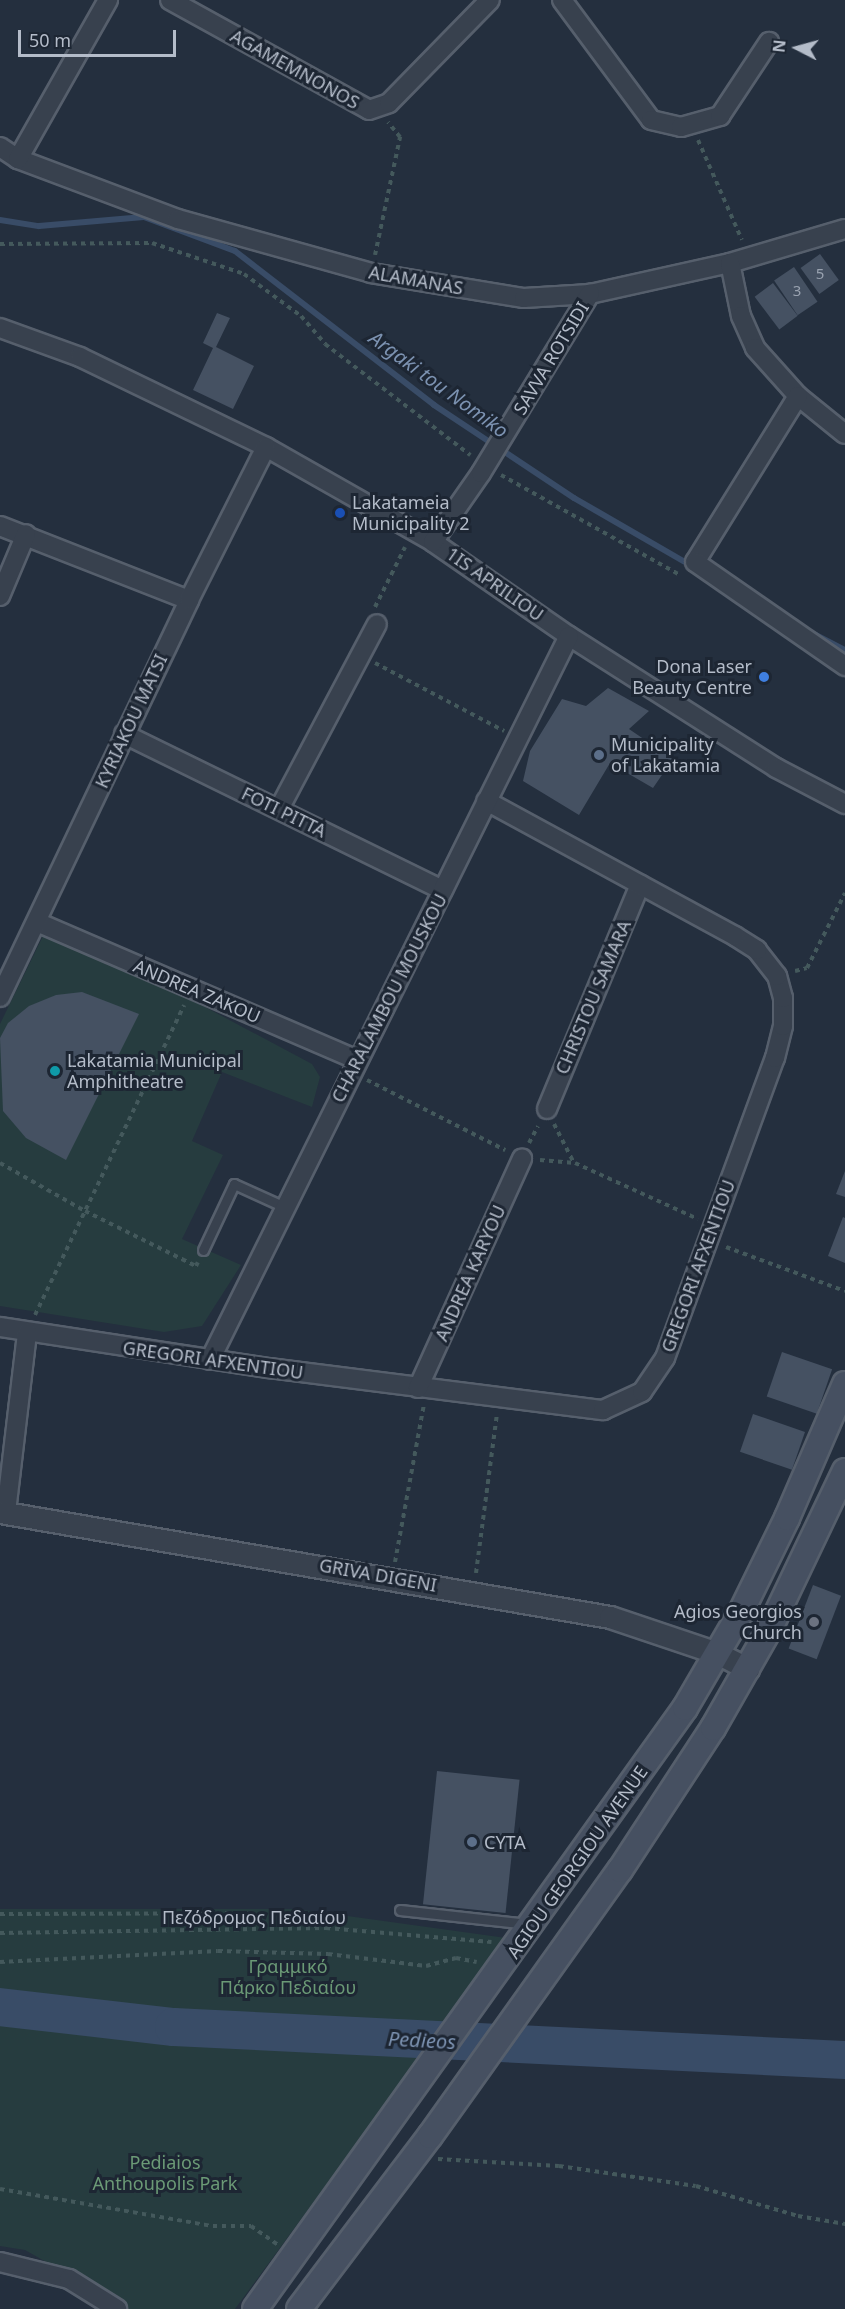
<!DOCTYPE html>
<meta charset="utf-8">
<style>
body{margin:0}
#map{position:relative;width:845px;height:2309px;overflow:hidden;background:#242f3e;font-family:"Noto Sans",sans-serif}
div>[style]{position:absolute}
.green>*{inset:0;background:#263c3f}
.stream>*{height:6px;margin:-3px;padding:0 3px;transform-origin:3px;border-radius:3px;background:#394c67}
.river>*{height:38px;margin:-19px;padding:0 19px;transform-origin:19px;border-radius:19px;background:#394c67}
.building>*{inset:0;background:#455162;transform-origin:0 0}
.path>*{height:4px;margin-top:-2px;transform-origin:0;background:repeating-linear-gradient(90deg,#44595c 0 4.5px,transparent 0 9px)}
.roads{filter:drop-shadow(2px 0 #565f6c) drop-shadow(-2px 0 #565f6c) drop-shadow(0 2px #565f6c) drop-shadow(0 -2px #565f6c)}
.service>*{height:9px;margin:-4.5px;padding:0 4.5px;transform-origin:4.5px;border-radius:4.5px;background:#38414e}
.minor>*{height:18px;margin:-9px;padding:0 9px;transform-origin:9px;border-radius:9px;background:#38414e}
.tertiary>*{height:21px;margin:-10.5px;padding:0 10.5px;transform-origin:10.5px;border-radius:10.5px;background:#38414e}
.secondary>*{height:24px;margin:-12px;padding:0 12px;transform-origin:12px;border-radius:12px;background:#465061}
.dots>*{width:16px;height:16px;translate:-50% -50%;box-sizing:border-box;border:3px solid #1d2633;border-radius:50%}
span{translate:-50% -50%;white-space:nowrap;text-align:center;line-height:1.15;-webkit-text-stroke:6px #1d2633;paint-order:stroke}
.number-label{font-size:15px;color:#98a1af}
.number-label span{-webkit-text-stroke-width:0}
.street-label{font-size:18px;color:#b4bcc9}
.poi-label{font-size:18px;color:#b4bcc9}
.left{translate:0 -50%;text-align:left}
.right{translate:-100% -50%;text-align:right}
.park-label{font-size:18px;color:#6b9a76}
.water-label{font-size:20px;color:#7c92b1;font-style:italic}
.north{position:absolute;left:767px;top:18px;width:60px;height:60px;-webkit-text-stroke:4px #1d2633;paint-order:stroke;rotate:276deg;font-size:16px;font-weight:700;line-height:24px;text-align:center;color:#b4bcc9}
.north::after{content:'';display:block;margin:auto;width:21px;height:27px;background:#b4bcc9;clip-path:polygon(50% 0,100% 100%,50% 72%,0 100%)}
.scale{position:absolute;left:18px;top:30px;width:158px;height:27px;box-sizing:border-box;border:3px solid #b4bcc9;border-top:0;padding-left:8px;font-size:18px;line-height:21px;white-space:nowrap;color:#b4bcc9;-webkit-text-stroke:4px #1d2633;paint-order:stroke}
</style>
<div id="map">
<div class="green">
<div style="clip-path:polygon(43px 936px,158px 982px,312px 1064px,320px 1077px,312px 1107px,222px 1072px,192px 1141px,223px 1155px,182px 1239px,241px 1265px,202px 1326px,164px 1332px,0 1306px,0 1024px)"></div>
<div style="clip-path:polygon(0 1909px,297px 1909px,514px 1939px,426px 2049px,235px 2309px,129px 2309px,25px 2250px,0 2246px)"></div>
</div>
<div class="stream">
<div style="left:0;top:220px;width:39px;rotate:9deg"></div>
<div style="left:39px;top:226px;width:105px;rotate:-4.9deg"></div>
<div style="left:144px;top:217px;width:97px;rotate:20.5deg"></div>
<div style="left:235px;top:251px;width:252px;rotate:37.7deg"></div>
<div style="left:434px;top:405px;width:168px;rotate:33.6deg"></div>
<div style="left:574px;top:498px;width:136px;rotate:30deg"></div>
<div style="left:808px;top:631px;width:42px;rotate:27.2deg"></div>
</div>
<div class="river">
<div style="left:0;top:2007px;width:175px;rotate:6.6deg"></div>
<div style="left:174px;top:2027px;width:672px;rotate:2.82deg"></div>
</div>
<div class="building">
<div style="left:820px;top:254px;width:32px;height:24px;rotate:54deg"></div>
<div style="left:794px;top:267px;width:42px;height:24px;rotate:56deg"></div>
<div style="left:773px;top:283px;width:41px;height:23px;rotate:53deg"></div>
<div style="clip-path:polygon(217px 313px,230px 318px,216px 347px,254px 366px,233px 409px,193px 390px,213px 348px,203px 343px)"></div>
<div style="clip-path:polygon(608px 688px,649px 711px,629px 729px,673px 759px,653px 788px,610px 763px,579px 815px,523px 781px,530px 751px,562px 699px,586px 706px)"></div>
<div style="clip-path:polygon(82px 992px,139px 1014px,66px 1160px,26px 1138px,3px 1111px,0 1038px,8px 1023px,29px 1006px,56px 995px)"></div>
<div style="clip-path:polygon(845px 1171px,845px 1197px,836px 1194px)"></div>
<div style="clip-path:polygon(843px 1217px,845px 1218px,845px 1263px,828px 1256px)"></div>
<div style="left:782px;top:1352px;width:53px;height:47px;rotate:19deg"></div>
<div style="left:753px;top:1414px;width:55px;height:40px;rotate:19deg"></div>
<div style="left:813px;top:1585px;width:30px;height:68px;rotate:21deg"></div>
<div style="left:437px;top:1771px;width:83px;height:134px;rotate:6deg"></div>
</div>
<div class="path">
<div style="left:698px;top:140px;width:109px;rotate:66.3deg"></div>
<div style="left:0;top:244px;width:152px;rotate:-0.4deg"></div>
<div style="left:152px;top:243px;width:97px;rotate:18.6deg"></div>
<div style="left:244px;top:274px;width:71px;rotate:36.4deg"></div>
<div style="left:301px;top:316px;width:37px;rotate:49deg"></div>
<div style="left:325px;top:344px;width:183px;rotate:37.4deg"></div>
<div style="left:375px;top:255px;width:121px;rotate:-78deg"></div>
<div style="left:400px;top:137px;width:19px;rotate:-129deg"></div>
<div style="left:501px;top:475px;width:205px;rotate:29.2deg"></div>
<div style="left:375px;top:607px;width:67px;rotate:-63.4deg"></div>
<div style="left:375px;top:663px;width:146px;rotate:27.8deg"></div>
<div style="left:795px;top:971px;width:12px;rotate:-14deg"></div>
<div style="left:807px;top:968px;width:84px;rotate:-63.1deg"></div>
<div style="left:367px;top:1080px;width:155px;rotate:26.9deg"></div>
<div style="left:554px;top:1124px;width:44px;rotate:62.9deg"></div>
<div style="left:529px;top:1143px;width:19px;rotate:-62deg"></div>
<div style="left:540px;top:1160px;width:35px;rotate:5deg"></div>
<div style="left:575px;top:1163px;width:135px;rotate:24.5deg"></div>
<div style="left:0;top:1163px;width:98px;rotate:29.5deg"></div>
<div style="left:85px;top:1211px;width:124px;rotate:26.4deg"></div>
<div style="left:196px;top:1266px;width:4px;rotate:-63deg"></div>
<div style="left:726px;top:1247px;width:127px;rotate:20.3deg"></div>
<div style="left:35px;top:1315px;width:344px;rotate:-64.3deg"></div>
<div style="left:395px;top:1562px;width:161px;rotate:-79.6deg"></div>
<div style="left:476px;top:1573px;width:160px;rotate:-82.5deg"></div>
<div style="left:0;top:1914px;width:243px;rotate:-0.2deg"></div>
<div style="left:243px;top:1913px;width:74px;rotate:10.1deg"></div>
<div style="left:0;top:1933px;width:326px;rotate:-0.9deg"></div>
<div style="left:326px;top:1928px;width:166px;rotate:4.8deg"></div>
<div style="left:0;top:1962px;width:218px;rotate:-2.9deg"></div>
<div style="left:218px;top:1951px;width:110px;rotate:1.6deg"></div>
<div style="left:328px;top:1954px;width:99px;rotate:7deg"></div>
<div style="left:426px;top:1966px;width:31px;rotate:-15deg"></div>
<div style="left:456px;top:1958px;width:21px;rotate:11deg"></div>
<div style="left:438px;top:2159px;width:121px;rotate:3.3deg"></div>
<div style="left:559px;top:2166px;width:138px;rotate:8.3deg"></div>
<div style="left:696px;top:2186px;width:106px;rotate:16.4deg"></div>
<div style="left:798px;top:2216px;width:48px;rotate:9.7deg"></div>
<div style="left:0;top:2189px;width:216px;rotate:9.9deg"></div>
<div style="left:213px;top:2226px;width:38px"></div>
<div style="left:251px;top:2226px;width:32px;rotate:35deg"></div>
</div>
<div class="roads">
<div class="service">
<div style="left:203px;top:1250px;width:73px;rotate:-64.8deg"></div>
<div style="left:234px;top:1184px;width:56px;rotate:24.3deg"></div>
<div style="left:400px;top:1910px;width:129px;rotate:6.2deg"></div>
</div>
<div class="minor">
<div style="left:170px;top:0;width:227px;rotate:28.9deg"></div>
<div style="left:369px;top:110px;width:21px;rotate:-19deg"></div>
<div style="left:389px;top:103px;width:144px;rotate:-45.6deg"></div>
<div style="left:562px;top:0;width:149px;rotate:53.4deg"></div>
<div style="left:651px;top:120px;width:31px;rotate:13deg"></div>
<div style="left:681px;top:127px;width:41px;rotate:-15.8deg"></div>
<div style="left:720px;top:116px;width:89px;rotate:-56.5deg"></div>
<div style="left:0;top:147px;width:22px;rotate:34deg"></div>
<div style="left:18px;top:159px;width:171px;rotate:20.6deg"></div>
<div style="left:178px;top:219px;width:200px;rotate:15.6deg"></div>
<div style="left:371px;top:273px;width:155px;rotate:9.3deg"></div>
<div style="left:524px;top:298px;width:66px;rotate:-3.5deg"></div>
<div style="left:590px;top:294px;width:143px;rotate:-12.5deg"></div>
<div style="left:730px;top:263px;width:120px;rotate:-16.5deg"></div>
<div style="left:18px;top:159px;width:183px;rotate:-60.5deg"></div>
<div style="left:730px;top:263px;width:54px;rotate:78.3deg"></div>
<div style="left:741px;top:316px;width:35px;rotate:66deg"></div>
<div style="left:755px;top:348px;width:64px;rotate:48.1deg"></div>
<div style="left:798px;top:396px;width:60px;rotate:39deg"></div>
<div style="left:0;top:328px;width:85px;rotate:19.9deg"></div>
<div style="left:80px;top:357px;width:207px;rotate:25.8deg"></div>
<div style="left:266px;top:447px;width:192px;rotate:29.6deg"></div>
<div style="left:433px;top:542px;width:165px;rotate:34.7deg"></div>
<div style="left:569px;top:636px;width:246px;rotate:32.5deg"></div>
<div style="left:776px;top:768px;width:78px;rotate:27.6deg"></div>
<div style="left:798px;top:396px;width:195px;rotate:121.8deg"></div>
<div style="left:695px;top:562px;width:183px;rotate:34.7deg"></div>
<div style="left:0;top:526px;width:203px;rotate:21.4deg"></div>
<div style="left:433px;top:542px;width:84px;rotate:-55.2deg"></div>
<div style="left:481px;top:473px;width:210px;rotate:-58.7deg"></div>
<div style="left:0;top:596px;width:67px;rotate:-67.2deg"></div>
<div style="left:124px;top:734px;width:355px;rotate:26.1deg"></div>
<div style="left:279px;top:809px;width:209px;rotate:-62.1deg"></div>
<div style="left:37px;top:922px;width:348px;rotate:23.3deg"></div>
<div style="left:0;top:997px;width:440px;rotate:-64.5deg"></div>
<div style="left:189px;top:600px;width:171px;rotate:-63.3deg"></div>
<div style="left:547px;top:1109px;width:243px;rotate:-67.5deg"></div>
<div style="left:0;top:1327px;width:272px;rotate:8.7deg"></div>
<div style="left:269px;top:1368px;width:337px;rotate:7.2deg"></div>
<div style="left:603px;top:1410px;width:43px;rotate:-24.8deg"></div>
<div style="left:642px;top:1392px;width:41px;rotate:-55.9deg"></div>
<div style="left:665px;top:1358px;width:320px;rotate:-69.9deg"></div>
<div style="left:775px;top:1058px;width:33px;rotate:-76deg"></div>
<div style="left:783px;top:1026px;width:28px;rotate:-90deg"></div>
<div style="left:783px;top:998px;width:23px;rotate:-105deg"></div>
<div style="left:777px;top:976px;width:33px;rotate:-128deg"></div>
<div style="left:757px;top:950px;width:26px;rotate:-148deg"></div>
<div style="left:735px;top:936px;width:283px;rotate:-151.5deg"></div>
<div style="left:210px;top:1360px;width:808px;rotate:-63.63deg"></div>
<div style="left:418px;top:1388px;width:252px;rotate:-65.6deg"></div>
<div style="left:6px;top:1512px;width:181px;rotate:-83.3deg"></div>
<div style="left:0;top:2262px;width:71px;rotate:13.8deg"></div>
<div style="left:69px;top:2279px;width:57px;rotate:32deg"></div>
</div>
<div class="tertiary">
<div style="left:0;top:1512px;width:619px;rotate:9.77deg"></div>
<div style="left:610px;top:1617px;width:113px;rotate:18.6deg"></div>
<div style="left:717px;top:1653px;width:35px;rotate:27deg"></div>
</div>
<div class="secondary">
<div style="left:255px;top:2309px;width:739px;rotate:-54.42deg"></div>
<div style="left:685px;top:1708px;width:111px;rotate:-59.7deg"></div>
<div style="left:741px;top:1612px;width:105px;rotate:-63.9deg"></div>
<div style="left:787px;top:1518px;width:146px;rotate:-66.6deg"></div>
<div style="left:299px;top:2309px;width:217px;rotate:-52.9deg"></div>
<div style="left:430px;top:2136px;width:327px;rotate:-54.5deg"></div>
<div style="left:620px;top:1870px;width:170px;rotate:-56.8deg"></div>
<div style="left:713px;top:1728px;width:115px;rotate:-60.3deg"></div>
<div style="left:770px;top:1628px;width:174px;rotate:-64.5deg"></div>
</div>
</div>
<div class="dots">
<div style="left:340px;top:513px;background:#1a4fb4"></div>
<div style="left:764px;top:677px;background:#3f7fe0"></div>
<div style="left:599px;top:755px;background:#5c6f8a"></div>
<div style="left:55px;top:1071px;background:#0f9aa8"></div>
<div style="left:814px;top:1622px;background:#6b7280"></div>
<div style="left:472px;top:1842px;background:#5c6f8a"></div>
</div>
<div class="number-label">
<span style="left:820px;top:274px">5</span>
<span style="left:797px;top:291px">3</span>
</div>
<div class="street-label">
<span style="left:295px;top:69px;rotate:29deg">AGAMEMNONOS</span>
<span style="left:416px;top:280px;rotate:10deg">ALAMANAS</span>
<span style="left:551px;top:358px;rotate:-59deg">SAVVA ROTSIDI</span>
<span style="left:495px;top:584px;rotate:35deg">1IS APRILIOU</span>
<span style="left:131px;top:721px;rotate:-65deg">KYRIAKOU MATSI</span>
<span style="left:284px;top:812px;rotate:26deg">FOTI PITTA</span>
<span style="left:197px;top:991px;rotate:23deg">ANDREA ZAKOU</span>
<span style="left:593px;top:997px;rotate:-67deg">CHRISTOU SAMARA</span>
<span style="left:389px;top:998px;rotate:-63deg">CHARALAMBOU MOUSKOU</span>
<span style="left:698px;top:1266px;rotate:-70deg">GREGORI AFXENTIOU</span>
<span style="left:470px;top:1273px;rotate:-66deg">ANDREA KARYOU</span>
<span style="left:213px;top:1360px;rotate:8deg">GREGORI AFXENTIOU</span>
<span style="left:378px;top:1575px;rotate:10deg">GRIVA DIGENI</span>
<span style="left:577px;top:1862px;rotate:-55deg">AGIOU GEORGIOU AVENUE</span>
<span style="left:254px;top:1917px">Πεζόδρομος Πεδιαίου</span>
</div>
<div class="poi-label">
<span class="left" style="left:352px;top:513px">Lakatameia<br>Municipality 2</span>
<span class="right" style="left:752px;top:677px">Dona Laser<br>Beauty Centre</span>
<span class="left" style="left:611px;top:755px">Municipality<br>of Lakatamia</span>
<span class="left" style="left:67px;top:1071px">Lakatamia Municipal<br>Amphitheatre</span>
<span class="right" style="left:802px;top:1622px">Agios Georgios<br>Church</span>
<span class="left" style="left:484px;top:1842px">CYTA</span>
</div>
<div class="park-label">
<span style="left:288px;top:1977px">Γραμμικό<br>Πάρκο Πεδιαίου</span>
<span style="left:165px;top:2173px">Pediaios<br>Anthoupolis Park</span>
</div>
<div class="water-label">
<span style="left:439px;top:384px;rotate:36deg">Argaki tou Nomiko</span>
<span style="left:422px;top:2040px;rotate:3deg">Pedieos</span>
</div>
<div class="north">N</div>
<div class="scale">50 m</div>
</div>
